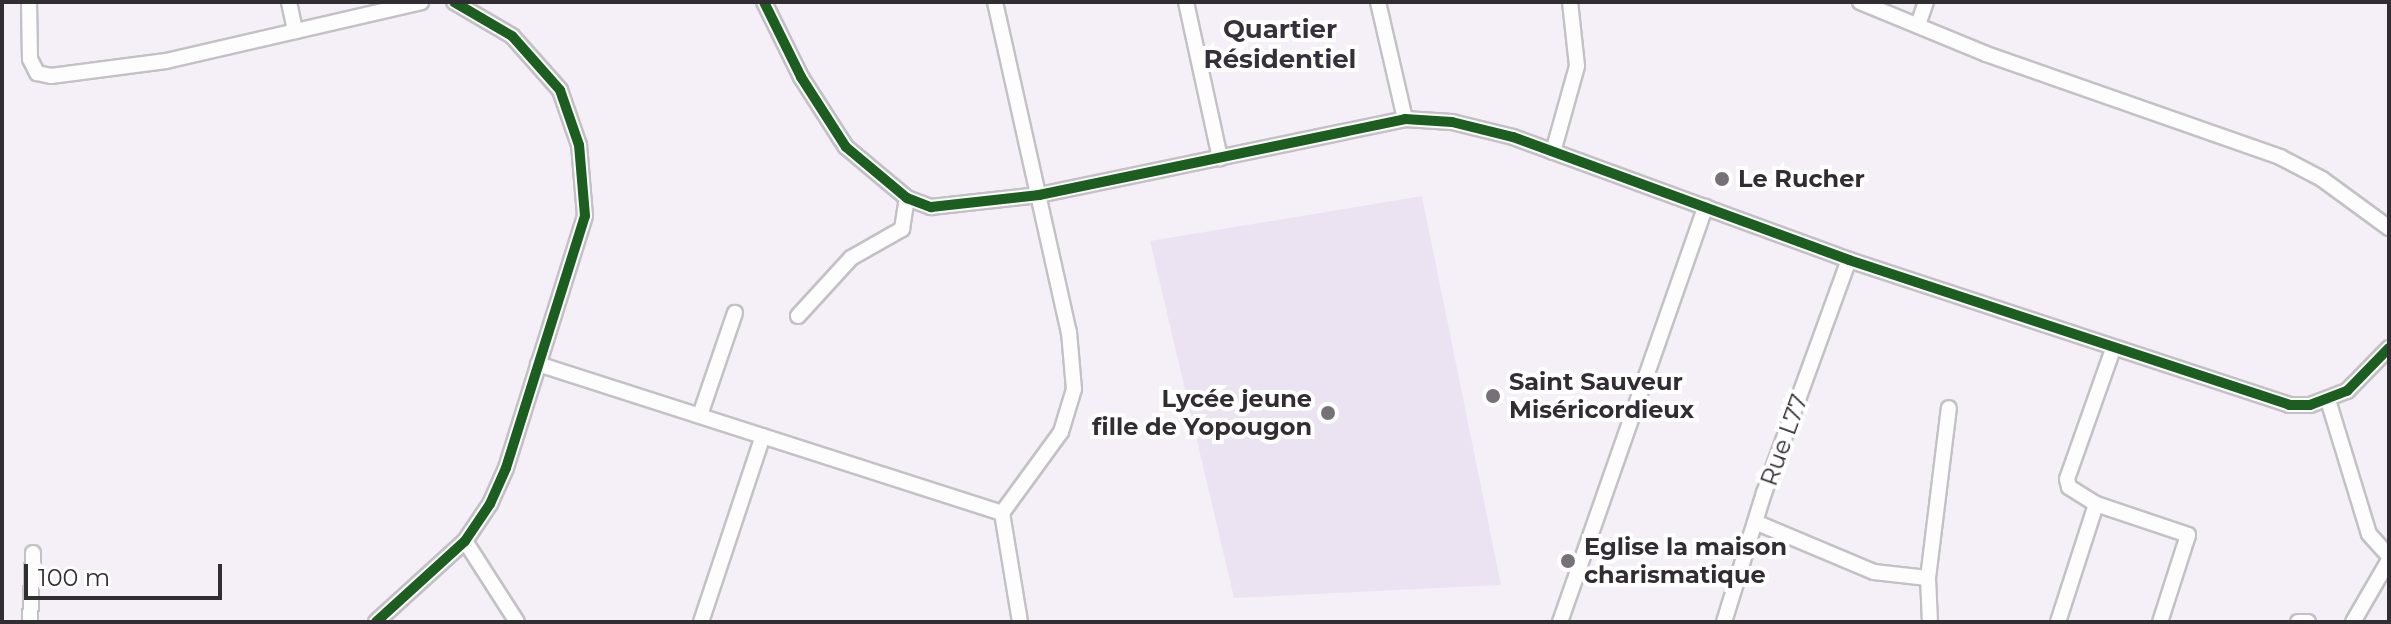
<!DOCTYPE html>
<meta charset="utf-8">
<style>
body{margin:0}
#map{position:relative;width:2391px;height:624px;overflow:hidden;background:#f5f0f8;font-family:Montserrat,sans-serif}
div>[style]{position:absolute}
.built>*{inset:0;background:#ece3f2}
.roads{filter:drop-shadow(2px 0 #c4c1c6) drop-shadow(-2px 0 #c4c1c6) drop-shadow(0 2px #c4c1c6) drop-shadow(0 -2px #c4c1c6)}
.street>*{height:14px;margin:-7px;padding:0 7px;transform-origin:7px;border-radius:7px;background:#fefdfe}
.cycleway>*{height:10px;margin:-5px;padding:0 5px;transform-origin:5px;border-radius:5px;background:#1b5e20}
.dots>*{width:22px;height:22px;translate:-50% -50%;box-sizing:border-box;border:4px solid #fff;border-radius:50%}
span{translate:-50% -50%;white-space:nowrap;text-align:center;line-height:1.15;-webkit-text-stroke:8px #fff;paint-order:stroke}
.poi-label{font-size:24px;color:#312d33;font-weight:700}
.left{translate:0 -50%;text-align:left}
.right{translate:-100% -50%;text-align:right}
.street-label{font-size:24px;color:#312d33}
.neighbourhood-label{font-size:26px;color:#36303b;font-weight:700}
.frame{position:absolute;inset:0;border:4px solid #312d33;pointer-events:none}
.scale{position:absolute;left:24px;top:564px;width:198px;height:36px;box-sizing:border-box;border:4px solid #312d33;border-top:0;padding-left:10px;font-size:24px;line-height:28px;white-space:nowrap;color:#312d33;-webkit-text-stroke:6px #fff;paint-order:stroke}
</style>
<div id="map">
<div class="built">
<div style="clip-path:polygon(1422px 196px,1501px 585px,1234px 598px,1150px 241px)"></div>
</div>
<div class="roads">
<div class="street">
<div style="left:29px;top:2px;width:57px;rotate:89deg"></div>
<div style="left:30px;top:59px;width:16px;rotate:63deg"></div>
<div style="left:37px;top:73px;width:14px;rotate:12deg"></div>
<div style="left:51px;top:76px;width:116px;rotate:-7.4deg"></div>
<div style="left:166px;top:61px;width:262px;rotate:-13deg"></div>
<div style="left:289px;top:2px;width:30px;rotate:78deg"></div>
<div style="left:764px;top:2px;width:84px;rotate:63.7deg"></div>
<div style="left:801px;top:77px;width:83px;rotate:57.3deg"></div>
<div style="left:846px;top:147px;width:80px;rotate:39.9deg"></div>
<div style="left:907px;top:198px;width:26px;rotate:21deg"></div>
<div style="left:931px;top:207px;width:109px;rotate:-6.3deg"></div>
<div style="left:1039px;top:195px;width:374px;rotate:-11.7deg"></div>
<div style="left:1405px;top:119px;width:47px;rotate:3.7deg"></div>
<div style="left:1452px;top:122px;width:63px;rotate:13.8deg"></div>
<div style="left:1513px;top:137px;width:358px;rotate:20.1deg"></div>
<div style="left:1849px;top:260px;width:463px;rotate:18.2deg"></div>
<div style="left:2289px;top:405px;width:21px"></div>
<div style="left:2310px;top:405px;width:40px;rotate:-21deg"></div>
<div style="left:2347px;top:391px;width:60px;rotate:-45.7deg"></div>
<div style="left:995px;top:2px;width:338px;rotate:77.4deg"></div>
<div style="left:1069px;top:332px;width:57px;rotate:85deg"></div>
<div style="left:1074px;top:389px;width:45px;rotate:106.8deg"></div>
<div style="left:1061px;top:432px;width:100px;rotate:126.1deg"></div>
<div style="left:1002px;top:513px;width:110px;rotate:80.6deg"></div>
<div style="left:1186px;top:2px;width:160px;rotate:77.7deg"></div>
<div style="left:1378px;top:2px;width:120px;rotate:77deg"></div>
<div style="left:1860px;top:2px;width:136px;rotate:22.4deg"></div>
<div style="left:1986px;top:54px;width:312px;rotate:19.3deg"></div>
<div style="left:2280px;top:157px;width:47px;rotate:27.6deg"></div>
<div style="left:2322px;top:179px;width:83px;rotate:36.2deg"></div>
<div style="left:1919px;top:22px;width:21px;rotate:-71deg"></div>
<div style="left:1553px;top:152px;width:89px;rotate:-74.4deg"></div>
<div style="left:1577px;top:66px;width:64px;rotate:-96.2deg"></div>
<div style="left:798px;top:316px;width:79px;rotate:-47.6deg"></div>
<div style="left:851px;top:258px;width:59px;rotate:-29.6deg"></div>
<div style="left:902px;top:229px;width:31px;rotate:-81deg"></div>
<div style="left:538px;top:364px;width:487px;rotate:17.8deg"></div>
<div style="left:2328px;top:400px;width:140px;rotate:73deg"></div>
<div style="left:2369px;top:534px;width:30px;rotate:48deg"></div>
<div style="left:700px;top:415px;width:108px;rotate:-71.1deg"></div>
<div style="left:2096px;top:504px;width:97px;rotate:18.6deg"></div>
<div style="left:2188px;top:535px;width:91px;rotate:107.8deg"></div>
<div style="left:1755px;top:522px;width:129px;rotate:22.8deg"></div>
<div style="left:1874px;top:572px;width:54px;rotate:6.3deg"></div>
<div style="left:1928px;top:578px;width:171px;rotate:-83deg"></div>
<div style="left:465px;top:541px;width:96px;rotate:57.3deg"></div>
<div style="left:1928px;top:578px;width:44px;rotate:87.4deg"></div>
<div style="left:30px;top:622px;width:69px;rotate:-87.5deg"></div>
<div style="left:376px;top:622px;width:120px;rotate:-42.3deg"></div>
<div style="left:465px;top:541px;width:45px;rotate:-56deg"></div>
<div style="left:490px;top:504px;width:39px;rotate:-66deg"></div>
<div style="left:506px;top:468px;width:264px;rotate:-72.6deg"></div>
<div style="left:585px;top:216px;width:71px;rotate:-94.8deg"></div>
<div style="left:579px;top:145px;width:58px;rotate:-109.1deg"></div>
<div style="left:560px;top:90px;width:72px;rotate:-131.6deg"></div>
<div style="left:512px;top:36px;width:67px;rotate:-149.6deg"></div>
<div style="left:701px;top:622px;width:196px;rotate:-71.6deg"></div>
<div style="left:1560px;top:622px;width:440px;rotate:-70.7deg"></div>
<div style="left:1724px;top:622px;width:135px;rotate:-72.8deg"></div>
<div style="left:1764px;top:493px;width:248px;rotate:-70deg"></div>
<div style="left:2058px;top:622px;width:124px;rotate:-72.1deg"></div>
<div style="left:2096px;top:504px;width:32px;rotate:-148deg"></div>
<div style="left:2069px;top:487px;width:8px;rotate:-104deg"></div>
<div style="left:2067px;top:479px;width:138px;rotate:-70.5deg"></div>
<div style="left:2298px;top:622px;width:10px"></div>
<div style="left:2353px;top:622px;width:72px;rotate:-59.9deg"></div>
</div>
</div>
<div class="cycleway">
<div style="left:764px;top:2px;width:84px;rotate:63.7deg"></div>
<div style="left:801px;top:77px;width:83px;rotate:57.3deg"></div>
<div style="left:846px;top:147px;width:80px;rotate:39.9deg"></div>
<div style="left:907px;top:198px;width:26px;rotate:21deg"></div>
<div style="left:931px;top:207px;width:109px;rotate:-6.3deg"></div>
<div style="left:1039px;top:195px;width:374px;rotate:-11.7deg"></div>
<div style="left:1405px;top:119px;width:47px;rotate:3.7deg"></div>
<div style="left:1452px;top:122px;width:63px;rotate:13.8deg"></div>
<div style="left:1513px;top:137px;width:358px;rotate:20.1deg"></div>
<div style="left:1849px;top:260px;width:463px;rotate:18.2deg"></div>
<div style="left:2289px;top:405px;width:21px"></div>
<div style="left:2310px;top:405px;width:40px;rotate:-21deg"></div>
<div style="left:2347px;top:391px;width:60px;rotate:-45.7deg"></div>
<div style="left:376px;top:622px;width:120px;rotate:-42.3deg"></div>
<div style="left:465px;top:541px;width:45px;rotate:-56deg"></div>
<div style="left:490px;top:504px;width:39px;rotate:-66deg"></div>
<div style="left:506px;top:468px;width:264px;rotate:-72.6deg"></div>
<div style="left:585px;top:216px;width:71px;rotate:-94.8deg"></div>
<div style="left:579px;top:145px;width:58px;rotate:-109.1deg"></div>
<div style="left:560px;top:90px;width:72px;rotate:-131.6deg"></div>
<div style="left:512px;top:36px;width:67px;rotate:-149.6deg"></div>
</div>
<div class="dots">
<div style="left:1722px;top:179px;background:#767178"></div>
<div style="left:1493px;top:396px;background:#767178"></div>
<div style="left:1328px;top:413px;background:#767178"></div>
<div style="left:1568px;top:561px;background:#767178"></div>
</div>
<div class="poi-label">
<span class="left" style="left:1738px;top:179px">Le Rucher</span>
<span class="left" style="left:1509px;top:396px">Saint Sauveur<br>Miséricordieux</span>
<span class="right" style="left:1312px;top:413px">Lycée jeune<br>fille de Yopougon</span>
<span class="left" style="left:1584px;top:561px">Eglise la maison<br>charismatique</span>
</div>
<div class="street-label">
<span style="left:1784px;top:440px;rotate:-70deg">Rue L77</span>
</div>
<div class="neighbourhood-label">
<span style="left:1280px;top:45px">Quartier<br>Résidentiel</span>
</div>
<div class="frame"></div>
<div class="scale">100 m</div>
</div>
